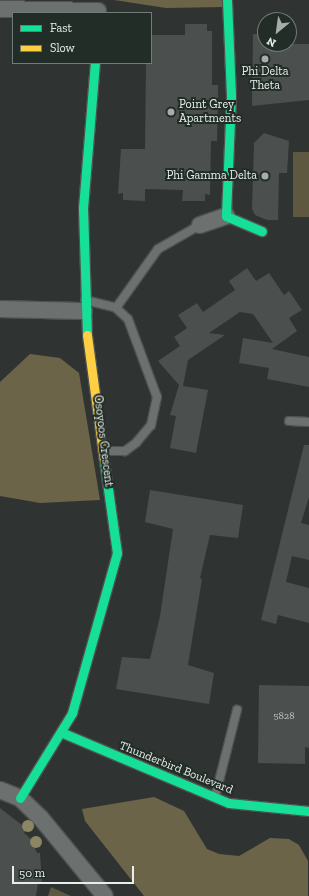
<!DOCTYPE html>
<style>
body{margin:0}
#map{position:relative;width:309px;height:896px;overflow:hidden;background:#2f3432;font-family:"Zilla Slab",serif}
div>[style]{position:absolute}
.green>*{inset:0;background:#5e5841;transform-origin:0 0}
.forest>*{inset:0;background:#6b6448}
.building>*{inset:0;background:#4b4f4e}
.roads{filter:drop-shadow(1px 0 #4e5251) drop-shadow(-1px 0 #4e5251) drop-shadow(0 1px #4e5251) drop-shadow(0 -1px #4e5251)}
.lane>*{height:8px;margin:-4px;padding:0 4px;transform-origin:4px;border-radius:4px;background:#6c706e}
.street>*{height:16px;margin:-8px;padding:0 8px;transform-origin:8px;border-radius:8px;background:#6c706e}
.fast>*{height:9px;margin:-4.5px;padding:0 4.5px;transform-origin:4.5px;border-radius:4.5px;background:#16e098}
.slow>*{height:9px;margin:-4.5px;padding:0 4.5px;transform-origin:4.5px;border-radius:4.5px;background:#ffcf43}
.trees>*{width:12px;height:12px;margin:-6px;border-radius:50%;background:#8c8665}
.dots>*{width:11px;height:11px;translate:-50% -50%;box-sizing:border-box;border:2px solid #232d28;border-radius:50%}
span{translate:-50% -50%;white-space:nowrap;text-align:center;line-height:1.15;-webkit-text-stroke:4px #232d28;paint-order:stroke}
.number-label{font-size:10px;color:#c1c7c4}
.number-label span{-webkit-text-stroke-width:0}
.poi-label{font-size:12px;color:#e8efeb}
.left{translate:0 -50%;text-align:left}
.right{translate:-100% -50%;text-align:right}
.street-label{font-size:12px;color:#e8efeb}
.legend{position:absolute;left:12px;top:12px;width:140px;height:52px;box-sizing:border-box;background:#232d28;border:1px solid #727b76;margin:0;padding:5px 7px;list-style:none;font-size:12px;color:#e8efeb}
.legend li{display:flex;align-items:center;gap:8px;height:20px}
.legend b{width:20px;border:1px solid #727b76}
.north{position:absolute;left:257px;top:12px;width:40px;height:40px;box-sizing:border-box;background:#232d28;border:1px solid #727b76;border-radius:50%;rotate:209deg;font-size:11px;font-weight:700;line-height:16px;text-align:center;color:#e8efeb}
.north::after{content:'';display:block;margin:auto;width:14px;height:18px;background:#a7aeaa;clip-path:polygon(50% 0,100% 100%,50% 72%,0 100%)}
.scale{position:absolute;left:12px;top:866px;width:122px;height:18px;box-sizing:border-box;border:2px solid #e8efeb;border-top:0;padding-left:5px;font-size:12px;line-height:14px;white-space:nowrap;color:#e8efeb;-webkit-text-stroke:3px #232d28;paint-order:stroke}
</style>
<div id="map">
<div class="green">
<div style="left:293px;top:152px;width:16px;height:65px"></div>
<div style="clip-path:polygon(51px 887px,71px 896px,48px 896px)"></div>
</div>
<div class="forest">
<div style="clip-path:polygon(114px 0,223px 0,223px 7px,166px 8px)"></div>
<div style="clip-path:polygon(30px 354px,60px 358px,79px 373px,100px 500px,40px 503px,0 496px,0 382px)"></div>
<div style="clip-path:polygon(154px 797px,184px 811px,207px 849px,219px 854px,239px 856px,270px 838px,289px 839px,299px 845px,308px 861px,308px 896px,144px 896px,85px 821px,82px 809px)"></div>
</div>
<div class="building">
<div style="clip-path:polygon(185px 24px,207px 24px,207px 31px,212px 31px,212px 85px,218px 85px,218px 96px,217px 141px,211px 141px,210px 195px,205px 194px,205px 201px,182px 201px,183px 190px,145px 189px,145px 201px,123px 200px,123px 193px,118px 194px,121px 149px,145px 149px,146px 63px,151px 63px,151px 35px,185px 35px)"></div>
<div style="clip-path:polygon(253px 34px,265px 34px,265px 44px,309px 44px,309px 100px,252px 106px)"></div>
<div style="clip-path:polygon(264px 133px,289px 141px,287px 173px,279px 173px,278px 220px,267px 220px,255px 215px,252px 209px,254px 143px)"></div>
<div style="clip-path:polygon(247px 268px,256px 281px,269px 273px,284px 295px,289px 291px,302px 310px,289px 318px,297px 331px,272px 349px,309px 357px,309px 387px,267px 379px,269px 368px,239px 363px,243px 338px,273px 343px,253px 314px,240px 312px,209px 333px,225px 335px,188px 360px,183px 386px,208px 390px,196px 453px,170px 448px,176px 416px,170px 415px,179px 385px,158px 361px,180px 346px,174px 337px,187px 328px,178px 315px,197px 303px,203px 312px,235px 290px,229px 281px)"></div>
<div style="clip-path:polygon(304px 445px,309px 445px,309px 497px,301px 523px,309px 525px,309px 560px,292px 556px,286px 582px,309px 588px,309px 623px,278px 615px,276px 624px,261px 620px)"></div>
<div style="clip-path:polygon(150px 490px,243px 505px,238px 538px,210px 535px,200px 578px,202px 579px,188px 665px,214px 673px,209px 704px,116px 689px,122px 657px,150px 659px,160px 616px,173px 529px,145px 522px)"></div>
<div style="clip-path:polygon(259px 685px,309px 686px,309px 748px,305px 747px,305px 764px,258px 763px)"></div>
<div style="clip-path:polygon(0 808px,27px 829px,24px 833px,31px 839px,37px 853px,40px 853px,42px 883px,38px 883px,36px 896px,0 896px)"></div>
</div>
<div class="roads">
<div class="lane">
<div style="left:85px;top:300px;width:32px;rotate:14deg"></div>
<div style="left:116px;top:308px;width:16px;rotate:43deg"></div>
<div style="left:128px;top:319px;width:83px;rotate:69.6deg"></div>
<div style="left:157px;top:397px;width:29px;rotate:102deg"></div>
<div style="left:151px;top:425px;width:23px;rotate:130deg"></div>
<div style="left:136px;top:443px;width:14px;rotate:144deg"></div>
<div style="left:125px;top:451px;width:20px;rotate:180deg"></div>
<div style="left:116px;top:308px;width:72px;rotate:-54.6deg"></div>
<div style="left:158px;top:249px;width:48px;rotate:-29.7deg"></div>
<div style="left:289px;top:421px;width:20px;rotate:3deg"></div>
<div style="left:215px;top:797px;width:90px;rotate:-75.8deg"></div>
</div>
<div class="street">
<div style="left:0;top:9px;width:98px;rotate:1.2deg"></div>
<div style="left:200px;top:225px;width:28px;rotate:-19deg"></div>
<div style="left:0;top:309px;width:84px;rotate:1.4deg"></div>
<div style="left:0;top:790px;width:22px;rotate:22deg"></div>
<div style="left:20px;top:798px;width:28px;rotate:44deg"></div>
<div style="left:40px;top:817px;width:102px;rotate:50.6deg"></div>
</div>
<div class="fast">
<div style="left:227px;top:0;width:96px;rotate:87.6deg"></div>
<div style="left:231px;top:96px;width:120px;rotate:92.4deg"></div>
<div style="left:226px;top:216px;width:39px;rotate:23deg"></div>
<div style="left:87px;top:335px;width:127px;rotate:-91.8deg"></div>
<div style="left:83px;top:208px;width:145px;rotate:-85.3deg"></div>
<div style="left:63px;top:733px;width:180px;rotate:22.9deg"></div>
<div style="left:229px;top:803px;width:80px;rotate:5.7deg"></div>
<div style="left:20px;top:798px;width:100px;rotate:-58.5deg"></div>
<div style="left:72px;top:713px;width:166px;rotate:-74.3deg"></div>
<div style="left:117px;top:553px;width:94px;rotate:-98deg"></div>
</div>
<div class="slow">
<div style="left:87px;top:335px;width:126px;rotate:82.3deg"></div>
</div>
</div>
<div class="trees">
<div style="left:28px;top:826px"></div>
<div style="left:36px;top:842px"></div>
</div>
<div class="dots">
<div style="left:265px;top:59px;background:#a7aeaa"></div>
<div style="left:171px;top:112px;background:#a7aeaa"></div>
<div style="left:265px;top:176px;background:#a7aeaa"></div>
</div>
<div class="number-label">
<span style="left:284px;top:717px">5828</span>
</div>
<div class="poi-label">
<span style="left:265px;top:79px">Phi Delta<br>Theta</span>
<span class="left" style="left:179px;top:112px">Point Grey<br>Apartments</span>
<span class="right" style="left:257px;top:176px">Phi Gamma Delta</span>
</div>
<div class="street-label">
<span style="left:103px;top:441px;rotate:83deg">Osoyoos Crescent</span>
<span style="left:176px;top:768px;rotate:22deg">Thunderbird Boulevard</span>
</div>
<ul class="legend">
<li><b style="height:5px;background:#16e098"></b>Fast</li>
<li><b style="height:5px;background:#ffcf43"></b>Slow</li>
</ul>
<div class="north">N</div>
<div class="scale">50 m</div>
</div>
